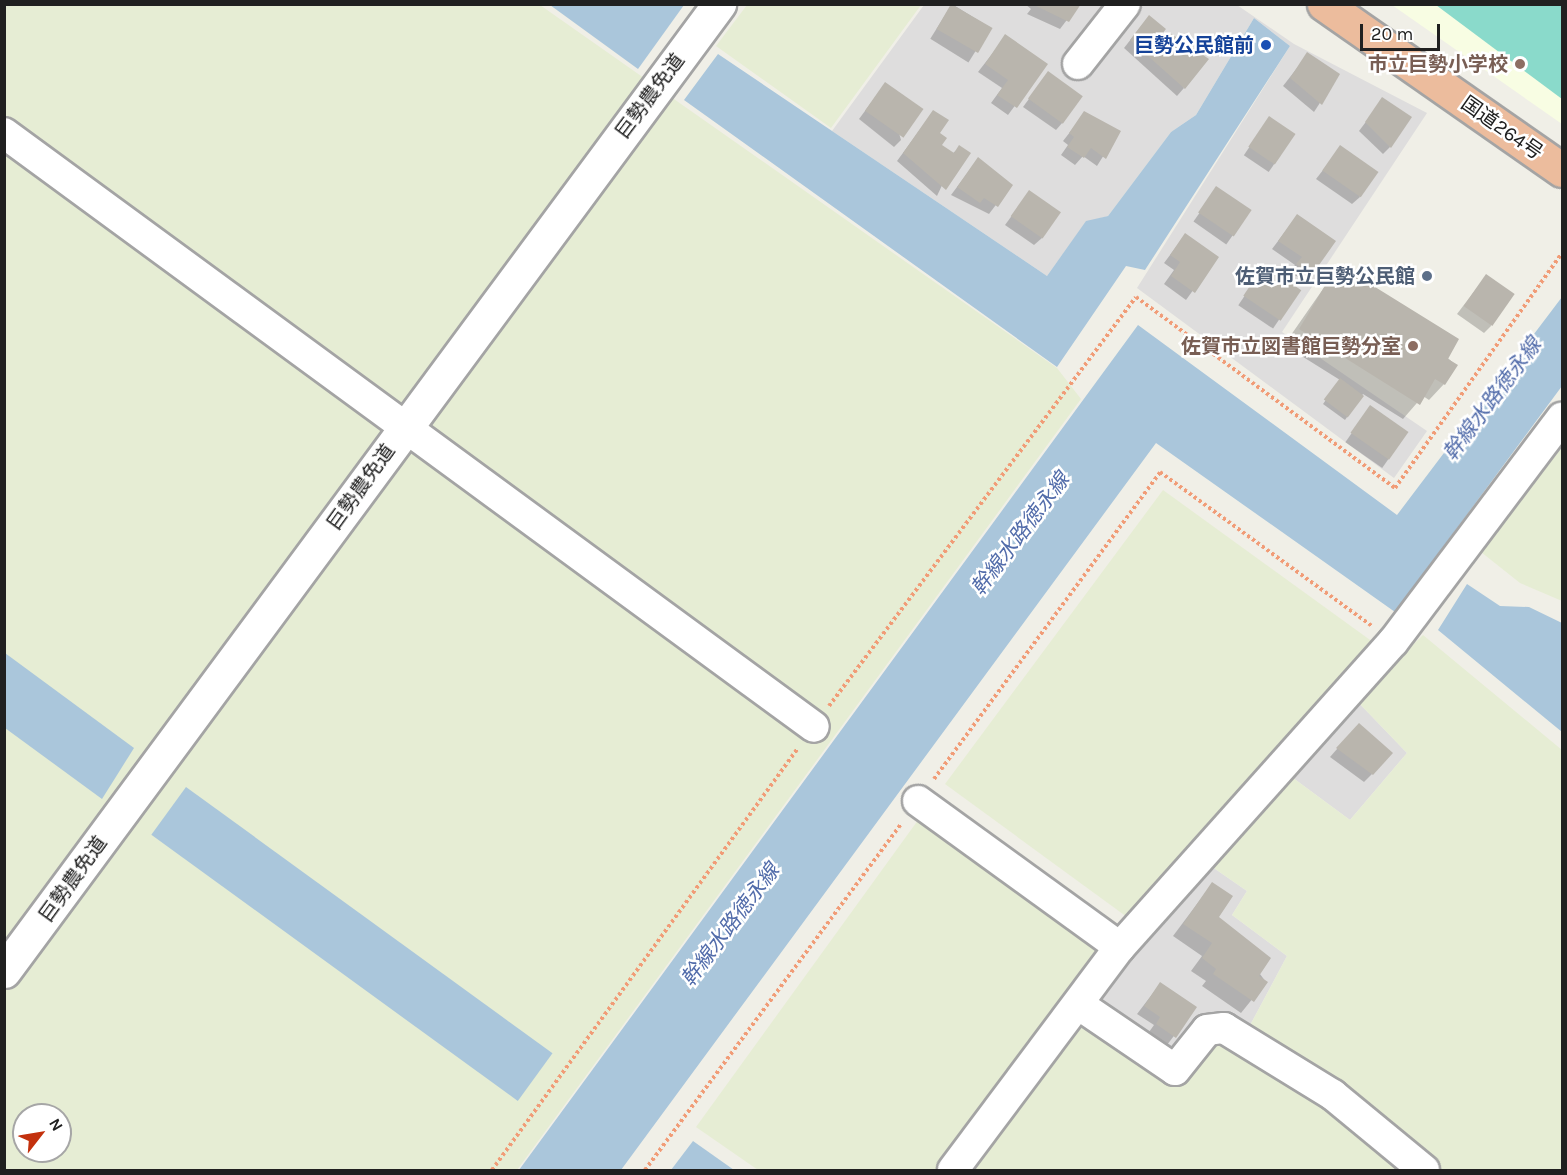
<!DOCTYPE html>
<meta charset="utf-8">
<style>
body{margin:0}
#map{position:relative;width:1567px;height:1175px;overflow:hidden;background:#f0efe7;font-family:Karla,"Noto Sans JP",sans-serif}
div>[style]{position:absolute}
.residential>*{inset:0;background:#dedddd}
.education>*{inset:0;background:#f8fde3}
.farmland>*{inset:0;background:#e6edd4}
.pitch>*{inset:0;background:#8adacb}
.water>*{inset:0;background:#aac6db;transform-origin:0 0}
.shadow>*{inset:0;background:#0003;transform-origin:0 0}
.building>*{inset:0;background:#b9b5ad;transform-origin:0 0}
.path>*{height:4px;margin-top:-2px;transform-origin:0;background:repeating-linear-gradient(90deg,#f19c77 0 3px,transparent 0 6px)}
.roads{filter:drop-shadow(2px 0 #a4a4a4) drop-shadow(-2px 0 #a4a4a4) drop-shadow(0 2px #a4a4a4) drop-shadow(0 -2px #a4a4a4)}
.minor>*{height:30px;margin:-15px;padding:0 15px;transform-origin:15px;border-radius:15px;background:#fff}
.tertiary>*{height:33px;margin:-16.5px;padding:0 16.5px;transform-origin:16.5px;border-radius:16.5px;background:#fff}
.trunk>*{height:33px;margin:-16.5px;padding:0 16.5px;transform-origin:16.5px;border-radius:16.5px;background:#ecbc9d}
.dots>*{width:16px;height:16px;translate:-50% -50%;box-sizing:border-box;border:3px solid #fff;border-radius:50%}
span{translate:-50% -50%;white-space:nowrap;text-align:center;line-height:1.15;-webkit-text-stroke:5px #fff;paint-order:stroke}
.transit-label{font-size:20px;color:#164399;font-weight:700}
.right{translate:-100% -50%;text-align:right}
.education-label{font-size:20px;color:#785e54;font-weight:700}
.street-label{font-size:20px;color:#202020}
.service-label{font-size:20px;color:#4e5e75;font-weight:700}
.water-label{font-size:21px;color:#526caa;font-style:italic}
.frame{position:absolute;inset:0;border:6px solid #202020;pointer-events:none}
.north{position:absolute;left:12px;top:1103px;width:60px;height:60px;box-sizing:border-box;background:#fff;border:2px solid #a6a6a6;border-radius:50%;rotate:59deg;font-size:16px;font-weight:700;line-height:24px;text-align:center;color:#202020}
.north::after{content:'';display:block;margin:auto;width:21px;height:27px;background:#c3310d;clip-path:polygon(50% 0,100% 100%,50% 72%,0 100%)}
.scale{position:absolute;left:1360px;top:24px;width:80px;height:27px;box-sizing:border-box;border:3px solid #202020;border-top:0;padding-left:8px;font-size:18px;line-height:21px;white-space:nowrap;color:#202020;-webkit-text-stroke:4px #fff;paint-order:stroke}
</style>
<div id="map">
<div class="residential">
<div style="clip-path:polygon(924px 5px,1237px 5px,1294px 44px,1427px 113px,1282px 332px,1427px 431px,1394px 478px,1137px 288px,1290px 46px,1254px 18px,1196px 115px,1171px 132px,1108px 216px,1086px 222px,1047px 276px,832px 131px)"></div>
<div style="clip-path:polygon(1356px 700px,1407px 753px,1350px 820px,1289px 775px)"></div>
<div style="clip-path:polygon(1208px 864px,1247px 891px,1232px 915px,1287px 956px,1247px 1031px,1173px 1059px,1087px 1003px)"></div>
</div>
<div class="education">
<div style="clip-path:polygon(1392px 5px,1562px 5px,1562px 124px)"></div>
</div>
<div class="farmland">
<div style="clip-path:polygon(evenodd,5px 5px,540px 5px,1057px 368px,1081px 399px,517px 1170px,5px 1170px,5px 5px,24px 1115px,60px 1115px,60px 1151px,24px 1151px,24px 1115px)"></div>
<div style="clip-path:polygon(747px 5px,747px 4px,921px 5px,831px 128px,716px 46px)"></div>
<div style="clip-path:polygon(1562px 447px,1562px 601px,1520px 583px,1481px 552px)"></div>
<div style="clip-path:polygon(1163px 490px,1377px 645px,1127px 917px,945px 784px)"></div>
<div style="clip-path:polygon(1423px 635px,1562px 750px,1562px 1170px,1440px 1170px,1340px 1088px,1247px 1031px,1287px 956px,1232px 915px,1247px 891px,1208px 864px,1289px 775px,1350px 820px,1407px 753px,1356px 700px)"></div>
<div style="clip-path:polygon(921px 816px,1102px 951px,935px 1170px,758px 1170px,696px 1127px)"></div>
<div style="clip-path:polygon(1080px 1015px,1177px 1076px,1216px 1037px,1326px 1103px,1407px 1170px,968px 1170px)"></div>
</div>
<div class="pitch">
<div style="clip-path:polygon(1436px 5px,1562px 5px,1562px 99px)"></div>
</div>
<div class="water">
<div style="clip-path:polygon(550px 5px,684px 5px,638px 69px)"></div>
<div style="clip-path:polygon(1254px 18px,1290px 46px,1145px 270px,1126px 266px,1057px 367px,684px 100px,718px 54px,1047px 276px,1086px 221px,1108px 216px,1171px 132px,1196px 115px)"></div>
<div style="clip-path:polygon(1562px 297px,1562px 386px,1395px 612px,1156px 443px,621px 1170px,519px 1170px,1138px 325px,1397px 515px)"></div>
<div style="clip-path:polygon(1467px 584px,1500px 606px,1529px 607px,1562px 623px,1562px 732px,1438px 630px)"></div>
<div style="clip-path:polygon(5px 653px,134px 748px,102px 799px,5px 728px)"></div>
<div style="left:186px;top:787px;width:453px;height:59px;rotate:36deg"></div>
<div style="clip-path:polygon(693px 1141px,734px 1170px,671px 1170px)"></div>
</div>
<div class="shadow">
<div style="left:952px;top:4px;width:45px;height:41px;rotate:32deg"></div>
<div style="clip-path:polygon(1025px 4px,1079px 4px,1060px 29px,1027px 14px,1031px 9px)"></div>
<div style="clip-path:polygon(1142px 25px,1184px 88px,1177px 96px,1124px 48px)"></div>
<div style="clip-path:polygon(1006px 36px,1046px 64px,1008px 115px,991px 103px,1002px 88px,978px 72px)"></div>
<div style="clip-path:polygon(1308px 54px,1338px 75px,1314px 112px,1283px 86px)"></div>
<div style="clip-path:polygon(1048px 73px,1063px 122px,1056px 130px,1023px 107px)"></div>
<div style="clip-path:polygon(885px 84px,901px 140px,894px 147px,859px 119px)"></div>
<div style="clip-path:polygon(1383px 99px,1390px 147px,1383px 154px,1359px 131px)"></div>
<div style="clip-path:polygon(933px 112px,940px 146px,952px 154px,960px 147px,937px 196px,897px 161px)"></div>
<div style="clip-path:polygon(1085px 113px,1119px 131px,1097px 166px,1083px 156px,1075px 165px,1061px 155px,1068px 145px,1063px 141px)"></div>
<div style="left:1269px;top:118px;width:30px;height:45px;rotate:34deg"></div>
<div style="clip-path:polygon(1341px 147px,1360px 197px,1352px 204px,1316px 179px)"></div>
<div style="clip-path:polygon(978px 159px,1011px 185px,989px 214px,951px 195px)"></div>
<div style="left:1217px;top:188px;width:40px;height:41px;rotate:35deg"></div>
<div style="clip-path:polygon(1029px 192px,1042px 238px,1034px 245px,1005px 225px)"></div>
<div style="clip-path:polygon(1297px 216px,1311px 274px,1304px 281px,1290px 272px,1295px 265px,1272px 249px)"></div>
<div style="clip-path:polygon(1185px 235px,1217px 257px,1186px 300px,1164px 284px,1174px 270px,1164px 263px)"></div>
<div style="clip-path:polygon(1339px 266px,1456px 365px,1444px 384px,1429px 400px,1423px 396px,1403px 419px,1363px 394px,1345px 420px,1323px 404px,1340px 380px,1284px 345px)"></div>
<div style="left:1264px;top:267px;width:42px;height:46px;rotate:34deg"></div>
<div style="clip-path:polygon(1486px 276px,1491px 326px,1484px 333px,1457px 314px)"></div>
<div style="left:1370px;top:407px;width:45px;height:43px;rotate:35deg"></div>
<div style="clip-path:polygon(1352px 732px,1372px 774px,1364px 782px,1330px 757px)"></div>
<div style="clip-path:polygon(1212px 884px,1217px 917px,1266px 982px,1241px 1013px,1202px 986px,1206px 981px,1191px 971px,1202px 956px,1173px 936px)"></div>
<div style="clip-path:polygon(1160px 984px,1195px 1008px,1167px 1045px,1149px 1032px,1154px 1025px,1137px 1014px)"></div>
</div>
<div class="building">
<div style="left:951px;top:4px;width:48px;height:29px;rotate:30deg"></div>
<div style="clip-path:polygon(1032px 4px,1081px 4px,1069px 22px)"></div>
<div style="clip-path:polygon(1149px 15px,1166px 29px,1154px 44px,1159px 48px,1170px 33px,1209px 59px,1185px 89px,1130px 40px)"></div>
<div style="clip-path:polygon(1005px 34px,1048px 64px,1017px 108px,997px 95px,1008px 80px,985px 64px)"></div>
<div style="clip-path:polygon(1307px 52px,1340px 74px,1322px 105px,1290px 78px)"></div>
<div style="left:1048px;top:71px;width:43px;height:34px;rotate:36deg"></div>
<div style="left:885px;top:82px;width:47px;height:35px;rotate:35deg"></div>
<div style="clip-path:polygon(1382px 97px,1412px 117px,1391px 148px,1365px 122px)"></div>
<div style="clip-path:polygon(933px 110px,949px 120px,940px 133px,947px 138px,942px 145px,954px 153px,959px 145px,971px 153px,946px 190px,903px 153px)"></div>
<div style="clip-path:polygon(1084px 111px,1121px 131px,1106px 159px,1091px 148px,1084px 158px,1067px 147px,1074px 137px,1069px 133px)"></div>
<div style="left:1269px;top:116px;width:32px;height:37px;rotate:34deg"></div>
<div style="left:1340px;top:145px;width:47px;height:31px;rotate:35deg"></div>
<div style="clip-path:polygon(978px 157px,1013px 185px,998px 207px,984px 198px,980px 203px,957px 187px)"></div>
<div style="left:1216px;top:186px;width:43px;height:32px;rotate:34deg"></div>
<div style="left:1029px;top:190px;width:39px;height:32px;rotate:35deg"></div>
<div style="clip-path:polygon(1297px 214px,1336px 241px,1312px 275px,1296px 264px,1302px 257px,1278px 241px)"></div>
<div style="clip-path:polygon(1185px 233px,1219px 257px,1195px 293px,1171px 276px,1180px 262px,1170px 255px)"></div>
<div style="clip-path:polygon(1338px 264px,1459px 339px,1448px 359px,1458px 365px,1445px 385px,1435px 379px,1420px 405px,1299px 329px)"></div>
<div style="left:1264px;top:265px;width:45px;height:37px;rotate:34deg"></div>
<div style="left:1486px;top:274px;width:35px;height:39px;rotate:35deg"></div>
<div style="left:1340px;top:378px;width:30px;height:27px;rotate:37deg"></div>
<div style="left:1370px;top:405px;width:47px;height:34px;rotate:35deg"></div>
<div style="clip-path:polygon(1359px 723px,1393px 753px,1373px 775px,1336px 748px)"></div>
<div style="clip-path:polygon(1212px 882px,1233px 896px,1219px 917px,1271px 958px,1259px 976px,1268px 982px,1254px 1002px,1213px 974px,1216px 969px,1202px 958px,1212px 943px,1183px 924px)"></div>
<div style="clip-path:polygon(1160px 982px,1197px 1007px,1176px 1038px,1156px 1024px,1160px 1017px,1144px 1006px)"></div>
</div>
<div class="path">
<div style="left:829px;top:706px;width:511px;rotate:-53.11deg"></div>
<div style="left:1136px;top:297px;width:322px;rotate:36.4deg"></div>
<div style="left:1395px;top:488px;width:288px;rotate:-54.6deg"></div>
<div style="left:934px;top:779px;width:381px;rotate:-53.6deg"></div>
<div style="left:1160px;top:472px;width:262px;rotate:36deg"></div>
<div style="left:492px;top:1170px;width:521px;rotate:-54.05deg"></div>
<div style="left:645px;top:1170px;width:430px;rotate:-53.5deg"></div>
</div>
<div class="roads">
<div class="minor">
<div style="left:1078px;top:64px;width:76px;rotate:-51.9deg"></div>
<div style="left:4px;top:133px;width:1004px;rotate:36.25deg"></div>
<div style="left:918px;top:801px;width:249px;rotate:35.9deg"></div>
<div style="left:1078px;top:1004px;width:117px;rotate:34.2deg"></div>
<div style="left:1175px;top:1070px;width:51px;rotate:-51.3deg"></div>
<div style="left:1207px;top:1030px;width:17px;rotate:-7deg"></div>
<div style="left:1224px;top:1028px;width:128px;rotate:31.6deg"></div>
<div style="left:1333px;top:1095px;width:118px;rotate:39.5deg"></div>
<div style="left:953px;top:1170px;width:279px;rotate:-53.2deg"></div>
<div style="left:1120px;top:947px;width:409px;rotate:-48.2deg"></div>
<div style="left:1393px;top:642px;width:281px;rotate:-53deg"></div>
</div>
<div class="tertiary">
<div style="left:4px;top:971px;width:1203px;rotate:-53.52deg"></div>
</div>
<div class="trunk">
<div style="left:1324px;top:4px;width:290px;rotate:34.9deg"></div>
</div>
</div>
<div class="dots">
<div style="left:1266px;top:45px;background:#1a4fb4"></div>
<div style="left:1520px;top:64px;background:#8d6e63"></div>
<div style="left:1427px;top:276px;background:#5c6f8a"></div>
<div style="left:1413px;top:346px;background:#8d6e63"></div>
</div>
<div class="transit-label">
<span class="right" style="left:1254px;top:45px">巨勢公民館前</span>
</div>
<div class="education-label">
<span class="right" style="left:1508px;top:64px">市立巨勢小学校</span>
<span class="right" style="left:1401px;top:346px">佐賀市立図書館巨勢分室</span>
</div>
<div class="street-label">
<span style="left:650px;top:96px;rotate:-53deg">巨勢農免道</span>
<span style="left:1502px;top:128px;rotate:35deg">国道264号</span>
<span style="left:361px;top:487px;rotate:-54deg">巨勢農免道</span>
<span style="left:73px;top:879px;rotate:-54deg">巨勢農免道</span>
</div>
<div class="service-label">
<span class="right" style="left:1415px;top:276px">佐賀市立巨勢公民館</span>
</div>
<div class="water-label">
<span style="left:1492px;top:399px;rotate:-53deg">幹線水路徳永線</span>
<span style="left:1020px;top:534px;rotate:-53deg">幹線水路徳永線</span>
<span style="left:730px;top:925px;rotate:-53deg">幹線水路徳永線</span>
</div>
<div class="frame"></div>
<div class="north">N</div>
<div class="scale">20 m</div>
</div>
